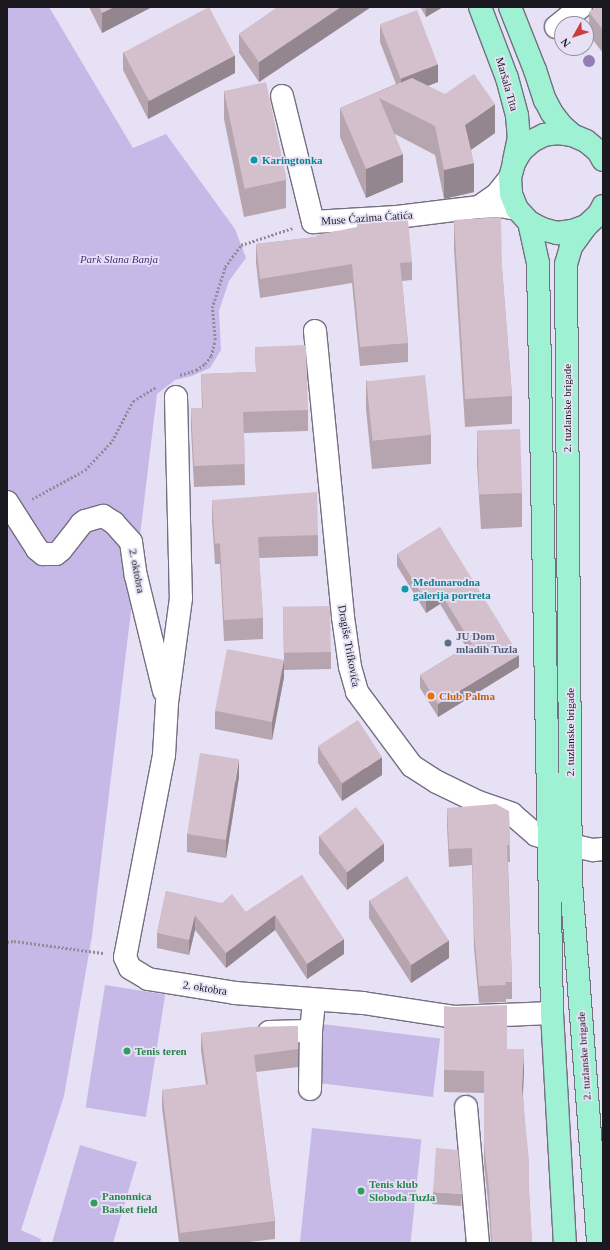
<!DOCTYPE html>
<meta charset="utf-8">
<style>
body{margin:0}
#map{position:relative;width:610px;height:1250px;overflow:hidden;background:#e7e1f6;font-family:"Times New Roman",serif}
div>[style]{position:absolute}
.green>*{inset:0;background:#c7b9e7;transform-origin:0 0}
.path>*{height:2.5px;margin-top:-1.25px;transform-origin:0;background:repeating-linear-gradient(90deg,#918c9b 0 2px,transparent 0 4px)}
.roads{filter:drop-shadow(1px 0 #746f81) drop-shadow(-1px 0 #746f81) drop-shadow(0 1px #746f81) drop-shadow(0 -1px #746f81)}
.minor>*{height:22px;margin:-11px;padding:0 11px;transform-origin:11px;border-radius:11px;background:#fff}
.major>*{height:22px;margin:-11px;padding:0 11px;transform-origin:11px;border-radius:11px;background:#9ef1d3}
.trees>*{width:12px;height:12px;margin:-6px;border-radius:50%;background:#937db5}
.wall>*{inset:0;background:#b6a5af;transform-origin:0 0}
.shaded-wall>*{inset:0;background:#94868f}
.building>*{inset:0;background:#d4c0cc;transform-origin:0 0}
.dots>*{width:11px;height:11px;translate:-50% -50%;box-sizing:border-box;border:2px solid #e7e1f6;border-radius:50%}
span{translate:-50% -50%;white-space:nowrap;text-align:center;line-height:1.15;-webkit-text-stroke:3.5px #e7e1f6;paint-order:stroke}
.street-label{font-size:11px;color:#1b1920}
.culture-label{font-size:11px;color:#0d838f;font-weight:700}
.left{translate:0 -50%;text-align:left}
.park-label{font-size:11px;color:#4e2c7f;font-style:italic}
.service-label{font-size:11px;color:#4e5e75;font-weight:700}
.food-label{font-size:11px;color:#c56008;font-weight:700}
.leisure-label{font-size:11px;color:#27864d;font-weight:700}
.frame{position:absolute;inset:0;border:8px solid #1b1920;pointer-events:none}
.north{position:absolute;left:554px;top:16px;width:40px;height:40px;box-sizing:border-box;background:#e7e1f6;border:1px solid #9591a0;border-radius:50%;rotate:231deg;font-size:11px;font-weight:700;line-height:16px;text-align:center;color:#1b1920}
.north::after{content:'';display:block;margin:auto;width:14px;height:18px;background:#cc3d3d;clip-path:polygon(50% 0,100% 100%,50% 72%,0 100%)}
</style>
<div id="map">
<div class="green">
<div style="clip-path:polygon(7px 7px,49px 7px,133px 148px,166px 134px,235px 229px,246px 258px,229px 281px,219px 311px,221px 350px,210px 368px,192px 376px,175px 380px,157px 394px,92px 936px,64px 1096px,21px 1230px,41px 1239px,40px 1243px,7px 1243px)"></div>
<div style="left:105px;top:985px;width:61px;height:124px;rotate:9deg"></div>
<div style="left:322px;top:1024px;width:119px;height:59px;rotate:7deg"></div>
<div style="left:312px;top:1128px;width:110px;height:116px;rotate:6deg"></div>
<div style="clip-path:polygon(80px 1145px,137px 1162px,113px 1243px,52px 1243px)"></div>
</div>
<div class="path">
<div style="left:180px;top:375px;width:17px;rotate:-17deg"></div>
<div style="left:196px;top:370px;width:11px;rotate:-34deg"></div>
<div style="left:205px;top:364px;width:10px;rotate:-53deg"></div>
<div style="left:211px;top:356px;width:16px;rotate:-76deg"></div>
<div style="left:215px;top:340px;width:32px;rotate:-95deg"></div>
<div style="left:212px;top:308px;width:43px;rotate:-72.4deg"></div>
<div style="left:225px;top:267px;width:27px;rotate:-54deg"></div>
<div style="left:241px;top:245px;width:55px;rotate:-18.1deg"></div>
<div style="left:32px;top:499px;width:60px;rotate:-28.7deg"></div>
<div style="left:85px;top:470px;width:40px;rotate:-47deg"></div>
<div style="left:112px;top:441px;width:45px;rotate:-62.3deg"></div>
<div style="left:133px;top:401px;width:26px;rotate:-31deg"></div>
<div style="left:7px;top:942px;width:7px;rotate:-8deg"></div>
<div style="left:14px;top:941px;width:90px;rotate:7.7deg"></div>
</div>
<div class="roads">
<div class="minor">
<div style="left:556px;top:27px;width:32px;rotate:-39deg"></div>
<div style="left:282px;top:96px;width:130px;rotate:76.2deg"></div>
<div style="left:313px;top:222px;width:84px;rotate:-3.4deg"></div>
<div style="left:397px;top:217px;width:83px;rotate:-7deg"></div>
<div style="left:510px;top:178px;width:22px;rotate:129deg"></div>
<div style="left:496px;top:195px;width:21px;rotate:145deg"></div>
<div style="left:479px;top:207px;width:20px;rotate:-3deg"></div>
<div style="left:499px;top:206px;width:18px;rotate:9deg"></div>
<div style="left:315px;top:331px;width:287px;rotate:84.4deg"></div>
<div style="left:343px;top:617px;width:50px;rotate:82deg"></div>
<div style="left:350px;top:667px;width:26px;rotate:74deg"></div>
<div style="left:357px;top:692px;width:92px;rotate:53.4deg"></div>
<div style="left:412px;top:766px;width:30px;rotate:33deg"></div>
<div style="left:437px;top:782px;width:46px;rotate:26deg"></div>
<div style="left:478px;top:802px;width:36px;rotate:19deg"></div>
<div style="left:512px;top:814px;width:32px;rotate:41deg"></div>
<div style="left:536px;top:835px;width:36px;rotate:16deg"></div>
<div style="left:571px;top:845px;width:23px;rotate:13deg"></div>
<div style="left:593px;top:850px;width:10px;rotate:-6deg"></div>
<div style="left:176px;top:397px;width:201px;rotate:88.6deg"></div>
<div style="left:181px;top:598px;width:106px;rotate:97.6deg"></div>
<div style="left:167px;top:703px;width:52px;rotate:93.3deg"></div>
<div style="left:164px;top:755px;width:206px;rotate:100.9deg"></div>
<div style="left:125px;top:957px;width:12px;rotate:66deg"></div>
<div style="left:130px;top:968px;width:21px;rotate:31deg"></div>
<div style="left:148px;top:979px;width:88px;rotate:9.1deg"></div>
<div style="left:235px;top:993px;width:128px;rotate:4.5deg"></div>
<div style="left:363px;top:1003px;width:92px;rotate:8.7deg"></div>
<div style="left:454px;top:1017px;width:98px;rotate:-2.3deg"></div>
<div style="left:7px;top:502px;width:56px;rotate:57.4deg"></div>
<div style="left:37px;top:549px;width:8px;rotate:40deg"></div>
<div style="left:43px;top:554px;width:13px"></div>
<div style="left:56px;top:554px;width:6px;rotate:-39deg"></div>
<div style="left:61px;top:550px;width:33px;rotate:-52deg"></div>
<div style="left:81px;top:524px;width:5px;rotate:-37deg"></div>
<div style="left:85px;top:521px;width:19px;rotate:-16deg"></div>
<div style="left:103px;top:516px;width:13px;rotate:32deg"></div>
<div style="left:114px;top:523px;width:25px;rotate:48deg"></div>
<div style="left:131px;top:542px;width:34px;rotate:82deg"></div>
<div style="left:136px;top:576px;width:118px;rotate:76.3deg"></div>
<div style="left:269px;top:1032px;width:42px;rotate:-1.4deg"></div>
<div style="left:311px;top:1031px;width:31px;rotate:-84deg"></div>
<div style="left:310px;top:1089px;width:58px;rotate:-89deg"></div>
<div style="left:466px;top:1107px;width:137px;rotate:85deg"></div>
</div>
<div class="major">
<div style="left:480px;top:7px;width:76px;rotate:69.2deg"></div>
<div style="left:507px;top:78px;width:39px;rotate:75deg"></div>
<div style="left:517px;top:116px;width:21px;rotate:85deg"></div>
<div style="left:519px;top:137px;width:25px;rotate:102deg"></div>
<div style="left:510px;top:7px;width:68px;rotate:68.4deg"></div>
<div style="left:535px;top:70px;width:32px;rotate:72deg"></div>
<div style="left:545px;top:100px;width:15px;rotate:62deg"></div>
<div style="left:552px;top:113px;width:15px;rotate:53deg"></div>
<div style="left:561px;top:125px;width:15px;rotate:42deg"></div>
<div style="left:603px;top:160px;width:10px;rotate:-119deg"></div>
<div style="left:598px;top:151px;width:16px;rotate:-140deg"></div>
<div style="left:586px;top:141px;width:15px;rotate:-157deg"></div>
<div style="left:572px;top:135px;width:14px;rotate:-172deg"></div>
<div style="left:558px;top:133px;width:14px;rotate:172deg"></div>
<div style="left:544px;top:135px;width:13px;rotate:153deg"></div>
<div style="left:532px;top:141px;width:15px;rotate:138deg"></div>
<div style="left:521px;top:151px;width:14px;rotate:120deg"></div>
<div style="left:514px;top:163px;width:16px;rotate:105deg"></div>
<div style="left:510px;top:178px;width:16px;rotate:86deg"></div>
<div style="left:511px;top:194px;width:16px;rotate:68deg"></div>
<div style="left:517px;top:209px;width:18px;rotate:47deg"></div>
<div style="left:529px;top:222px;width:15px;rotate:28deg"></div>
<div style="left:542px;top:229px;width:16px;rotate:15deg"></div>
<div style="left:557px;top:233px;width:15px;rotate:-8deg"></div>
<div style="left:572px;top:231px;width:15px;rotate:-20deg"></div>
<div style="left:586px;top:226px;width:18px;rotate:-43deg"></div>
<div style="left:599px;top:214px;width:9px;rotate:-63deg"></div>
<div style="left:529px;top:222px;width:42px;rotate:77.6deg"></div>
<div style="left:538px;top:263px;width:750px;rotate:88.93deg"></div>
<div style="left:552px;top:1013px;width:230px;rotate:86.8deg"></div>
<div style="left:586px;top:226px;width:26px;rotate:126deg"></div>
<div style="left:571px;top:247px;width:18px;rotate:106deg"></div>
<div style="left:566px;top:264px;width:618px;rotate:89.54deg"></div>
<div style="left:571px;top:882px;width:362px;rotate:85.7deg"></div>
</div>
</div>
<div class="trees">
<div style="left:589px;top:61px"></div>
</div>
<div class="wall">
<div style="clip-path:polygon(89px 7px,152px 7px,102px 33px)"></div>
<div style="clip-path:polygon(278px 7px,371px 7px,259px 82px,239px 53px,239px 34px)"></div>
<div style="clip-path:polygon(420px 7px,443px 7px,426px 17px)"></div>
<div style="clip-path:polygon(603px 7px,603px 53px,589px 35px,589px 12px)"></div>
<div style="clip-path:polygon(380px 24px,438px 82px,428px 86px,495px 133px,471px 150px,474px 192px,444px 199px,435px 155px,395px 134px,403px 182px,366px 198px,340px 137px,340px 108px,396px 84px,380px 42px)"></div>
<div style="clip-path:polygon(123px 52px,235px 73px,148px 119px,123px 70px)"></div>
<div style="clip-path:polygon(224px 90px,286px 180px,286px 208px,244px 217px,224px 119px)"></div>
<div style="clip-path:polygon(454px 220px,502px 268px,512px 396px,512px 424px,465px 427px,454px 249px)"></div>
<div style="clip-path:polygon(316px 235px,412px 262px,412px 280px,402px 281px,408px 343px,408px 362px,360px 366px,352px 283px,260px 298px,256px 263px,256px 244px,316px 237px)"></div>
<div style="clip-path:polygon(255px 347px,308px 410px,308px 431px,244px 433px,245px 485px,194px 487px,191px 429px,191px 408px,202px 408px,201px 374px,256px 372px)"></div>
<div style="clip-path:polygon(366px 380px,431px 435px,431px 464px,372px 469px,366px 409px)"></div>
<div style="clip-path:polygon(477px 430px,522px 493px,522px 527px,481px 529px,477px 464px)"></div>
<div style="clip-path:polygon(212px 500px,318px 535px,318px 556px,259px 558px,263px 618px,263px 639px,224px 641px,220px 564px,215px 564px,212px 520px)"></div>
<div style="clip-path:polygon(440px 527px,519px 667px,438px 717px,420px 688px,420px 675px,466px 647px,440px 604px,426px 613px,397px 566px,397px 554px)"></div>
<div style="clip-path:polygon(283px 608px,331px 652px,331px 669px,284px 670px,284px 661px,284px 677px,272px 740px,215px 729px,215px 711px,284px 660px)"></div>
<div style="clip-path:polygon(318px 746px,382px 775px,342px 801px,318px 763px)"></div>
<div style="clip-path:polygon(239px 777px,226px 858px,187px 852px,187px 834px)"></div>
<div style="clip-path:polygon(447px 808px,509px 811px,510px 862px,508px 862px,512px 982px,512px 999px,506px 999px,506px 1002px,479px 1003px,474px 948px,472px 865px,449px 867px,447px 826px)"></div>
<div style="clip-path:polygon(319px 836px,384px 861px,347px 890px,319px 854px)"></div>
<div style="clip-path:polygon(302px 875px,344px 954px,307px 979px,275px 930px,226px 968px,195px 930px,189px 955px,157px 948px,157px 933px,166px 891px,246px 912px)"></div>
<div style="clip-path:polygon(369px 900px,449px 958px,411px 983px,369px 918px)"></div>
<div style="clip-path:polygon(444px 1006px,507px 1049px,524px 1071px,523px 1094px,532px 1243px,491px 1243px,489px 1211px,484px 1164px,484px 1093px,444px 1092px)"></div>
<div style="clip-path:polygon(298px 1026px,298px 1067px,256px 1072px,275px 1221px,275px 1239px,241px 1243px,179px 1243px,162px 1108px,162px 1090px,206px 1085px,201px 1051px,201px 1033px)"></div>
<div style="left:433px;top:1192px;width:29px;height:12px;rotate:4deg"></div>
</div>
<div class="shaded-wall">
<div style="clip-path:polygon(114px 7px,152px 7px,102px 33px,102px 13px)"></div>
<div style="clip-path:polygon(341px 7px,371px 7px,259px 82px,259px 62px)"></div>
<div style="clip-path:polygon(426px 7px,443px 7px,426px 17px)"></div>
<div style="clip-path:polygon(235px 55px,235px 73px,148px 119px,148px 101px)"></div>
<div style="clip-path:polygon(438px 64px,438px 82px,401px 96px,401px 79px)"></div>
<div style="clip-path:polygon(495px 104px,495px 133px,465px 154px,465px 125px)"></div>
<div style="clip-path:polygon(403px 154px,403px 182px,366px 198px,366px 169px)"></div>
<div style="clip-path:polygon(474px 163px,474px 192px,444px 199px,444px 170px)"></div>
<div style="clip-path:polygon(440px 592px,440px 604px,426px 613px,426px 601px)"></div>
<div style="clip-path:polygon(519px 655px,519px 667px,438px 717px,438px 704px)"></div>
<div style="clip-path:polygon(284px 660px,284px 677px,272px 740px,272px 722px)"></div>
<div style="clip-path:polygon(382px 757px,382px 775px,342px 801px,342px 784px)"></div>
<div style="clip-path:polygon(239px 759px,239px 777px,226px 858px,226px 841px)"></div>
<div style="clip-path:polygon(384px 843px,384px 861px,347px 890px,347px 872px)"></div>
<div style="clip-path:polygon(195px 915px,195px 930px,189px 955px,189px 940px)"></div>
<div style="clip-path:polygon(275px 915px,275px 930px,226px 968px,226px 953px)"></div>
<div style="clip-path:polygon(344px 939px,344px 954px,307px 979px,307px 964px)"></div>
<div style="clip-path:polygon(449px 940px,449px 958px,411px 983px,411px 965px)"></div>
<div style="clip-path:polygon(524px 1049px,524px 1071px,522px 1110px,522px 1088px)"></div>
</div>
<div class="building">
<div style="clip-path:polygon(99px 7px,114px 7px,102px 13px)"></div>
<div style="left:209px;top:7px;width:55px;height:97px;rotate:62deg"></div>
<div style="clip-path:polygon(278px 7px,341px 7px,259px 62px,239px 34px)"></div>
<div style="clip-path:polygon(596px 7px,603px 7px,603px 30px,589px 12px)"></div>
<div style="left:417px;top:10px;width:58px;height:40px;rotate:69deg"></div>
<div style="clip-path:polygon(474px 74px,495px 104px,465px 125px,474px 163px,444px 170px,435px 126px,379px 98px,403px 154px,366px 169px,340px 108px,412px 78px,445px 94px)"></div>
<div style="left:266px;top:82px;width:100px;height:43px;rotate:78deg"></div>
<div style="clip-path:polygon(501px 217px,502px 268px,512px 396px,465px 399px,454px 220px)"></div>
<div style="clip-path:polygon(408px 220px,412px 262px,400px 263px,408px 343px,360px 347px,352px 264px,260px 279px,256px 244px,316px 237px,316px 235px,357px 227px,357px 224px)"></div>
<div style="clip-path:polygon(306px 345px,308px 410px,243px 412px,245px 464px,194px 466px,191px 408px,203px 408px,201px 374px,256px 372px,255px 347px)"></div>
<div style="left:425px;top:375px;width:60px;height:59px;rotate:84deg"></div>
<div style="left:520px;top:429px;width:64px;height:43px;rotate:88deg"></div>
<div style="clip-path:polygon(317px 492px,318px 535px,258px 537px,263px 618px,224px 620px,220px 543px,215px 544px,212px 500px)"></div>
<div style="clip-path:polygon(440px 527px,519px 655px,438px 704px,420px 675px,472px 644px,440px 592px,426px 601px,397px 554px)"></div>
<div style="left:330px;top:606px;width:46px;height:47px;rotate:89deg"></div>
<div style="left:227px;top:649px;width:58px;height:63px;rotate:11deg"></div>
<div style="left:358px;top:720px;width:44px;height:48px;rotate:57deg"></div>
<div style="left:200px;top:753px;width:39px;height:82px;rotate:9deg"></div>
<div style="clip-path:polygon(496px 804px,509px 811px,510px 845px,507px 845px,512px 982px,505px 982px,506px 985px,479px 986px,474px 931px,472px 848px,449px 849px,447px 808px)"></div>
<div style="left:356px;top:807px;width:46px;height:47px;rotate:52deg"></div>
<div style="clip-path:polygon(302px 875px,344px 939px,307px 964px,275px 915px,226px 953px,195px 915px,189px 940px,157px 933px,166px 891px,222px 903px,232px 894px,246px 912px)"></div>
<div style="left:407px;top:876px;width:77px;height:45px;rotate:57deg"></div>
<div style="clip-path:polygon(507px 1005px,507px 1049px,524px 1049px,522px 1088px,529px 1161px,529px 1185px,532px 1243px,492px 1243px,489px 1189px,484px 1142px,484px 1071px,444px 1070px,444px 1006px,455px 1007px)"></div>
<div style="clip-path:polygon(298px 1026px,298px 1049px,254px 1055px,275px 1221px,180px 1233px,162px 1090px,208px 1084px,201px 1033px,249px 1027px)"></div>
<div style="clip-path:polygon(436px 1148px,458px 1150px,462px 1194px,433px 1192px)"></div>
</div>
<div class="dots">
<div style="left:254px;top:160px;background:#0f9aa8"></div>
<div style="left:405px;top:589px;background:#0f9aa8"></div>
<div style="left:448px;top:643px;background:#5c6f8a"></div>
<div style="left:431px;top:696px;background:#e8710a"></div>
<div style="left:127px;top:1051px;background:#2e9e5b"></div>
<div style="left:361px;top:1191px;background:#2e9e5b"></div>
<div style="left:94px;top:1203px;background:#2e9e5b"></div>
</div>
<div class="street-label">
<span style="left:507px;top:84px;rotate:74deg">Maršala Tita</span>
<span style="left:367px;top:218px;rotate:-4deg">Muse Ćazima Ćatića</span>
<span style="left:567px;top:408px;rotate:-90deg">2. tuzlanske brigade</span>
<span style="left:137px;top:571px;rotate:79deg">2. oktobra</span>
<span style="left:349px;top:646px;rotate:80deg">Dragiše Trifkovića</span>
<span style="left:570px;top:732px;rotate:-90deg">2. tuzlanske brigade</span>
<span style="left:205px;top:988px;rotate:9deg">2. oktobra</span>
<span style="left:584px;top:1056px;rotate:-94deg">2. tuzlanske brigade</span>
</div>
<div class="culture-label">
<span class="left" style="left:262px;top:160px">Karingtonka</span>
<span class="left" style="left:413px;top:589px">Međunarodna<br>galerija portreta</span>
</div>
<div class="park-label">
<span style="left:119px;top:259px">Park Slana Banja</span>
</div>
<div class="service-label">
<span class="left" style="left:456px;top:643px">JU Dom<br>mladih Tuzla</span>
</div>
<div class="food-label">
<span class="left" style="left:439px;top:696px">Club Palma</span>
</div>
<div class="leisure-label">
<span class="left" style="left:135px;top:1051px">Tenis teren</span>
<span class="left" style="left:369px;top:1191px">Tenis klub<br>Sloboda Tuzla</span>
<span class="left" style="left:102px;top:1203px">Panonnica<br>Basket field</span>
</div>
<div class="frame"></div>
<div class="north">N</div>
</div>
